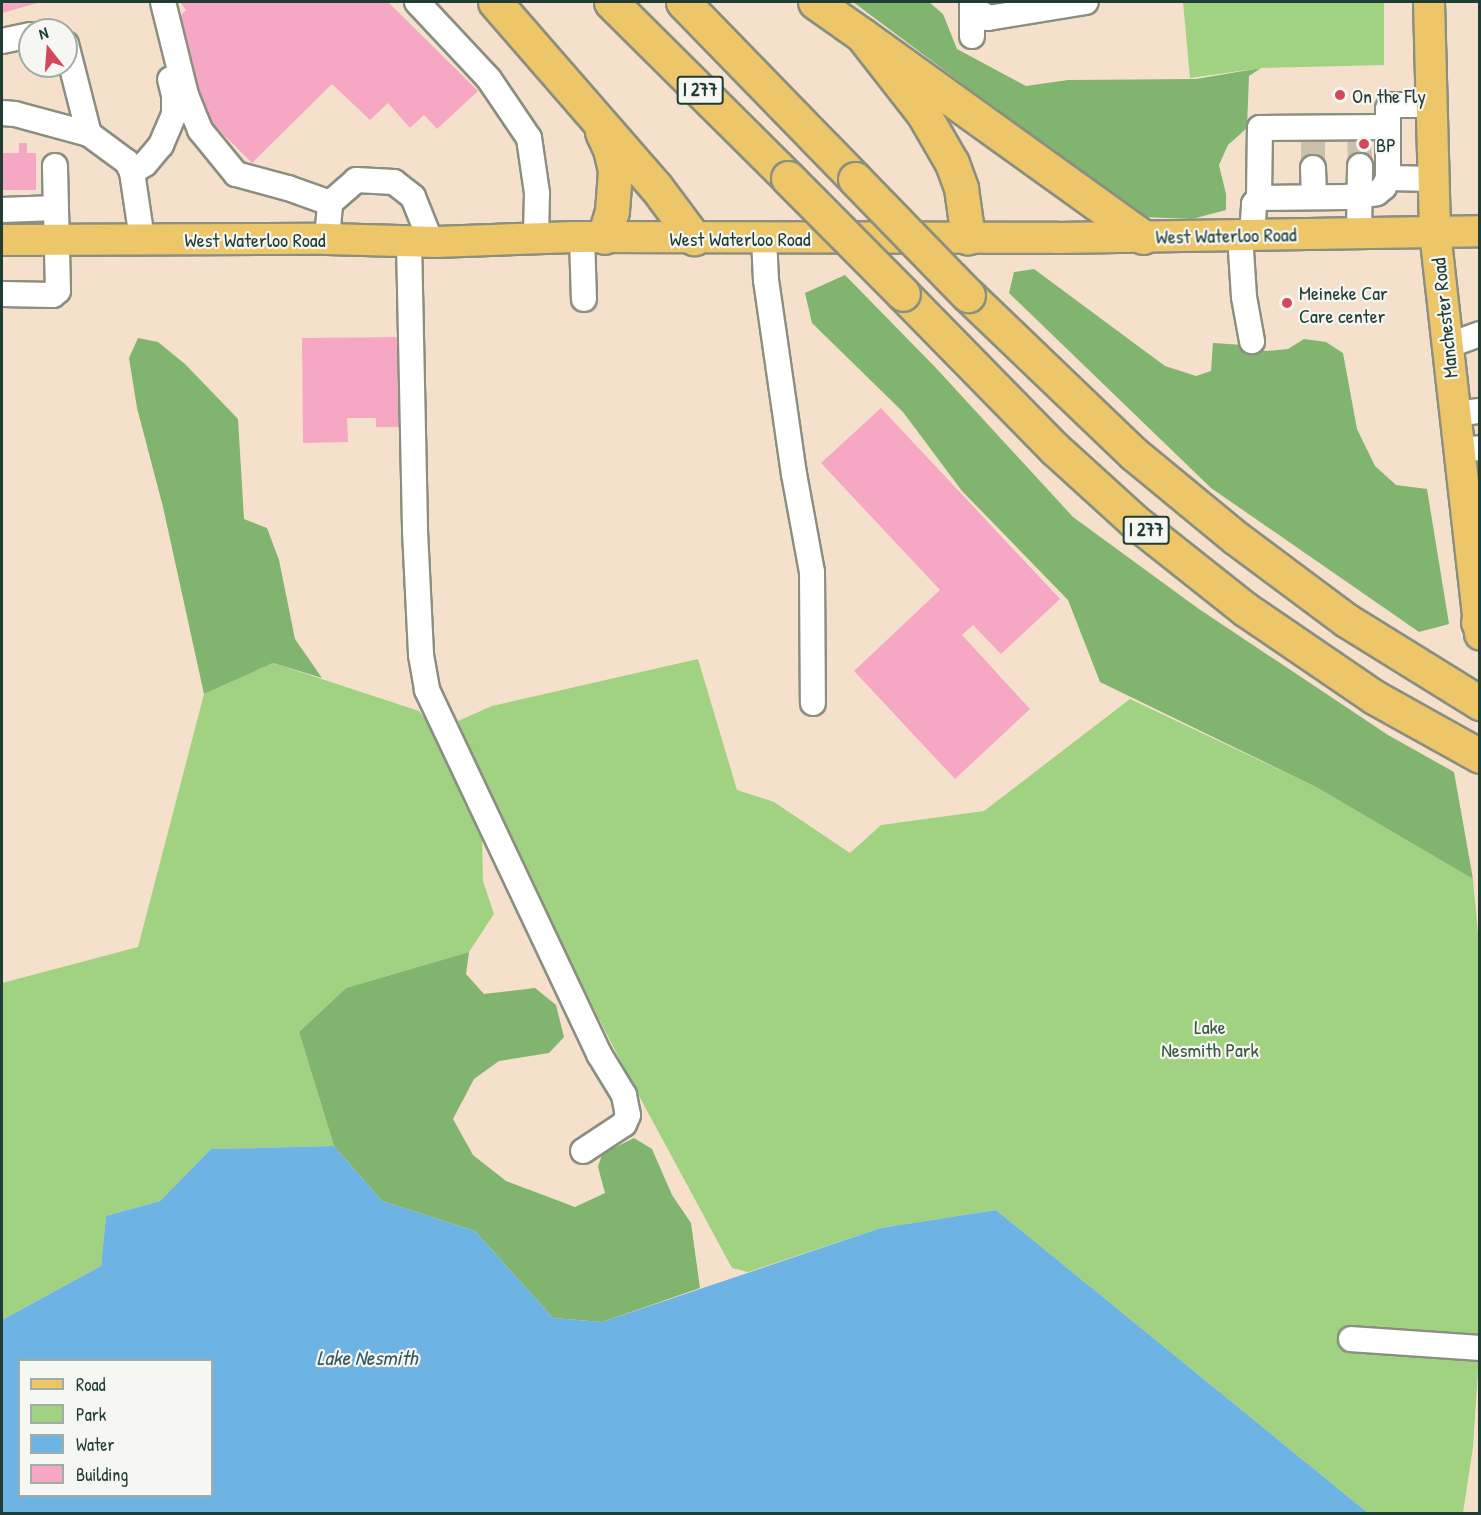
<!DOCTYPE html>
<style>
body{margin:0}
#map{position:relative;width:1481px;height:1515px;overflow:hidden;background:#f5e1cb;font-family:"Patrick Hand",sans-serif}
div>[style]{position:absolute}
.green>*{inset:0;background:#a1d281}
.forest>*{inset:0;background:#80b46f}
.water>*{inset:0;background:#6db3e4}
.building>*{inset:0;background:#f6a7c4}
.minor-tunnel>*{height:24px;margin-top:-12px;transform-origin:0;background:repeating-linear-gradient(90deg,#cac0ad 0 24px,transparent 0 36px)}
.roads{filter:drop-shadow(2px 0 #8a8f80) drop-shadow(-2px 0 #8a8f80) drop-shadow(0 2px #8a8f80) drop-shadow(0 -2px #8a8f80)}
.minor>*{height:24px;margin:-12px;padding:0 12px;transform-origin:12px;border-radius:12px;background:#fff}
.major>*{height:30px;margin:-15px;padding:0 15px;transform-origin:15px;border-radius:15px;background:#ecc669}
.highway>*{height:33px;margin:-16.5px;padding:0 16.5px;transform-origin:16.5px;border-radius:16.5px;background:#ecc669}
.bridges{filter:drop-shadow(2px 0 #8a8f80) drop-shadow(-2px 0 #8a8f80) drop-shadow(0 2px #8a8f80) drop-shadow(0 -2px #8a8f80)}
.highway-bridge>*{height:33px;margin:-16.5px;padding:0 16.5px;transform-origin:16.5px;border-radius:16.5px;background:#ecc669}
.dots>*{width:16px;height:16px;translate:-50% -50%;box-sizing:border-box;border:3px solid #f6f6f2;border-radius:50%}
span{translate:-50% -50%;white-space:nowrap;text-align:center;line-height:1.15;-webkit-text-stroke:4.5px #f6f6f2;paint-order:stroke}
.shield-label span{padding:2px 4px;background:#f6f6f2;border:2px solid;border-radius:4px;-webkit-text-stroke-width:0}
.shield-label{font-size:18px;color:#1f3d34;font-weight:700}
.poi-label{font-size:20px;color:#1f3d34}
.left{translate:0 -50%;text-align:left}
.street-label{font-size:20px;color:#1f3d34}
.park-label{font-size:20px;color:#395b43}
.water-label{font-size:21px;color:#325a60;font-style:italic}
.frame{position:absolute;inset:0;border:3px solid #1f3d34;pointer-events:none}
.legend{position:absolute;left:18px;top:1359px;width:195px;height:138px;box-sizing:border-box;background:#f6f6f2;border:2px solid #a0aca6;margin:0;padding:8px 10px;list-style:none;font-size:18px;color:#1f3d34}
.legend li{display:flex;align-items:center;gap:12px;height:30px}
.legend b{width:30px;border:2px solid #a0aca6}
.north{position:absolute;left:18px;top:18px;width:60px;height:60px;box-sizing:border-box;background:#f6f6f2;border:2px solid #a0aca6;border-radius:50%;rotate:343deg;font-size:16px;font-weight:700;line-height:24px;text-align:center;color:#1f3d34}
.north::after{content:'';display:block;margin:auto;width:21px;height:27px;background:#d1495b;clip-path:polygon(50% 0,100% 100%,50% 72%,0 100%)}
</style>
<div id="map">
<div class="green">
<div style="clip-path:polygon(1183px 2px,1384px 2px,1384px 65px,1261px 68px,1190px 78px)"></div>
<div style="clip-path:polygon(698px 659px,737px 790px,774px 802px,850px 853px,881px 825px,984px 811px,1130px 699px,1316px 787px,1473px 879px,1480px 956px,1480px 1340px,1473px 1447px,1463px 1513px,1368px 1513px,996px 1210px,881px 1228px,748px 1272px,732px 1268px,625px 1070px,520px 863px,458px 721px,492px 706px)"></div>
<div style="clip-path:polygon(273px 663px,419px 711px,440px 739px,482px 837px,483px 881px,494px 914px,469px 952px,346px 988px,299px 1032px,334px 1146px,211px 1149px,160px 1201px,106px 1216px,101px 1266px,2px 1320px,2px 983px,138px 947px,204px 694px)"></div>
</div>
<div class="forest">
<div style="clip-path:polygon(853px 2px,929px 2px,943px 14px,957px 49px,1026px 86px,1068px 80px,1196px 79px,1261px 68px,1249px 76px,1247px 128px,1228px 145px,1219px 165px,1226px 194px,1226px 210px,1192px 219px,1141px 217px)"></div>
<div style="clip-path:polygon(1034px 269px,1165px 366px,1196px 376px,1211px 371px,1213px 343px,1243px 345px,1266px 351px,1288px 349px,1304px 339px,1326px 342px,1343px 353px,1357px 429px,1375px 466px,1396px 485px,1427px 489px,1449px 624px,1419px 632px,1211px 488px,1009px 293px,1014px 272px)"></div>
<div style="clip-path:polygon(845px 275px,936px 368px,1073px 517px,1199px 609px,1388px 735px,1454px 772px,1473px 879px,1316px 787px,1100px 682px,1068px 600px,962px 491px,903px 412px,812px 323px,805px 293px)"></div>
<div style="clip-path:polygon(138px 338px,158px 342px,185px 364px,238px 419px,244px 519px,267px 528px,279px 560px,295px 639px,322px 678px,273px 663px,204px 694px,163px 507px,137px 408px,129px 358px)"></div>
<div style="clip-path:polygon(469px 952px,466px 974px,484px 994px,535px 988px,556px 1005px,564px 1037px,549px 1053px,499px 1061px,474px 1079px,453px 1119px,473px 1155px,506px 1181px,575px 1207px,605px 1193px,598px 1167px,602px 1154px,634px 1138px,652px 1149px,672px 1195px,691px 1223px,700px 1288px,602px 1322px,553px 1318px,475px 1231px,382px 1201px,334px 1146px,299px 1032px,346px 988px)"></div>
</div>
<div class="water">
<div style="clip-path:polygon(evenodd,334px 1146px,382px 1201px,475px 1231px,553px 1318px,602px 1322px,881px 1228px,996px 1210px,1368px 1513px,2px 1513px,2px 1320px,101px 1266px,106px 1216px,160px 1201px,211px 1149px,334px 1146px,20px 1360px,212px 1360px,212px 1496px,20px 1496px,20px 1360px)"></div>
</div>
<div class="building">
<div style="clip-path:polygon(2px 2px,41px 2px,2px 13px)"></div>
<div style="clip-path:polygon(180px 2px,388px 2px,478px 91px,437px 129px,424px 115px,410px 128px,388px 103px,370px 120px,332px 84px,252px 163px,195px 106px,177px 19px,186px 10px)"></div>
<div style="clip-path:polygon(19px 143px,27px 143px,27px 153px,36px 153px,36px 190px,2px 190px,2px 153px,19px 153px)"></div>
<div style="clip-path:polygon(406px 337px,402px 427px,376px 427px,376px 418px,347px 418px,348px 442px,303px 443px,302px 338px)"></div>
<div style="clip-path:polygon(881px 408px,1060px 599px,1001px 654px,973px 625px,962px 635px,1030px 709px,955px 779px,854px 671px,940px 590px,821px 463px)"></div>
</div>
<div class="minor-tunnel">
<div style="left:1313px;top:136px;width:32px;rotate:90deg"></div>
<div style="left:1359px;top:136px;width:30px;rotate:88deg"></div>
</div>
<div class="roads">
<div class="minor">
<div style="left:163px;top:2px;width:96px;rotate:76.1deg"></div>
<div style="left:186px;top:95px;width:38px;rotate:68deg"></div>
<div style="left:200px;top:130px;width:57px;rotate:50.7deg"></div>
<div style="left:236px;top:174px;width:54px;rotate:15.1deg"></div>
<div style="left:288px;top:188px;width:45px;rotate:19.7deg"></div>
<div style="left:417px;top:2px;width:105px;rotate:46.9deg"></div>
<div style="left:489px;top:79px;width:71px;rotate:55.9deg"></div>
<div style="left:529px;top:138px;width:56px;rotate:81.7deg"></div>
<div style="left:537px;top:193px;width:45px;rotate:91.3deg"></div>
<div style="left:974px;top:8px;width:17px;rotate:36deg"></div>
<div style="left:988px;top:18px;width:99px;rotate:-9.3deg"></div>
<div style="left:972px;top:36px;width:34px;rotate:-90deg"></div>
<div style="left:2px;top:41px;width:29px;rotate:-12deg"></div>
<div style="left:66px;top:44px;width:93px;rotate:75.7deg"></div>
<div style="left:2px;top:113px;width:13px;rotate:4deg"></div>
<div style="left:15px;top:114px;width:77px;rotate:15.1deg"></div>
<div style="left:89px;top:134px;width:47px;rotate:36.4deg"></div>
<div style="left:127px;top:162px;width:11px;rotate:63deg"></div>
<div style="left:132px;top:172px;width:68px;rotate:81.5deg"></div>
<div style="left:1313px;top:168px;width:29px;rotate:88deg"></div>
<div style="left:132px;top:172px;width:15px;rotate:-32deg"></div>
<div style="left:145px;top:164px;width:25px;rotate:-50deg"></div>
<div style="left:161px;top:145px;width:33px;rotate:-67deg"></div>
<div style="left:174px;top:115px;width:20px;rotate:-90deg"></div>
<div style="left:174px;top:95px;width:16px;rotate:-104deg"></div>
<div style="left:1388px;top:178px;width:46px;rotate:1.2deg"></div>
<div style="left:1259px;top:198px;width:70px;rotate:-89.2deg"></div>
<div style="left:1260px;top:128px;width:127px;rotate:-0.5deg"></div>
<div style="left:2px;top:210px;width:54px;rotate:-2.1deg"></div>
<div style="left:1359px;top:233px;width:67px;rotate:-89.1deg"></div>
<div style="left:1240px;top:235px;width:62px;rotate:86.3deg"></div>
<div style="left:1244px;top:297px;width:45px;rotate:79.7deg"></div>
<div style="left:1252px;top:235px;width:31px;rotate:-86deg"></div>
<div style="left:1254px;top:204px;width:8px;rotate:-50deg"></div>
<div style="left:1259px;top:198px;width:87px;rotate:-0.7deg"></div>
<div style="left:1346px;top:197px;width:31px;rotate:-7deg"></div>
<div style="left:1377px;top:193px;width:9px;rotate:-41deg"></div>
<div style="left:1384px;top:187px;width:10px;rotate:-66deg"></div>
<div style="left:1388px;top:178px;width:69px;rotate:-90deg"></div>
<div style="left:1388px;top:109px;width:8px;rotate:-30deg"></div>
<div style="left:1395px;top:105px;width:37px"></div>
<div style="left:582px;top:237px;width:62px;rotate:88.2deg"></div>
<div style="left:764px;top:238px;width:42px;rotate:87.3deg"></div>
<div style="left:766px;top:280px;width:196px;rotate:81.8deg"></div>
<div style="left:794px;top:474px;width:100px;rotate:79.6deg"></div>
<div style="left:812px;top:572px;width:131px;rotate:89.6deg"></div>
<div style="left:327px;top:239px;width:36px;rotate:-85deg"></div>
<div style="left:330px;top:203px;width:35px;rotate:-41deg"></div>
<div style="left:356px;top:180px;width:38px;rotate:3deg"></div>
<div style="left:394px;top:182px;width:24px;rotate:38deg"></div>
<div style="left:413px;top:197px;width:48px;rotate:68.2deg"></div>
<div style="left:409px;top:241px;width:290px;rotate:88.8deg"></div>
<div style="left:415px;top:531px;width:124px;rotate:87.2deg"></div>
<div style="left:421px;top:655px;width:36px;rotate:80deg"></div>
<div style="left:427px;top:690px;width:403px;rotate:64.7deg"></div>
<div style="left:599px;top:1054px;width:48px;rotate:58.6deg"></div>
<div style="left:624px;top:1095px;width:20px;rotate:79deg"></div>
<div style="left:628px;top:1115px;width:10px;rotate:114deg"></div>
<div style="left:624px;top:1124px;width:49px;rotate:146.6deg"></div>
<div style="left:2px;top:294px;width:51px;rotate:1.1deg"></div>
<div style="left:53px;top:295px;width:6px;rotate:-39deg"></div>
<div style="left:58px;top:291px;width:125px;rotate:-91.4deg"></div>
<div style="left:1447px;top:346px;width:35px;rotate:-20deg"></div>
<div style="left:1454px;top:414px;width:26px;rotate:-7deg"></div>
<div style="left:1458px;top:450px;width:22px;rotate:-5deg"></div>
<div style="left:1351px;top:1339px;width:129px;rotate:4deg"></div>
</div>
<div class="major">
<div style="left:1429px;top:2px;width:230px;rotate:88.5deg"></div>
<div style="left:1435px;top:232px;width:405px;rotate:83.6deg"></div>
<div style="left:2px;top:240px;width:325px;rotate:-0.2deg"></div>
<div style="left:327px;top:239px;width:109px;rotate:1.6deg"></div>
<div style="left:436px;top:242px;width:138px;rotate:-2.1deg"></div>
<div style="left:574px;top:237px;width:483px;rotate:0.1deg"></div>
<div style="left:1057px;top:238px;width:423px;rotate:-0.9deg"></div>
</div>
<div class="highway">
<div style="left:495px;top:2px;width:245px;rotate:49deg"></div>
<div style="left:656px;top:187px;width:64px;rotate:53.3deg"></div>
<div style="left:611px;top:2px;width:250px;rotate:44.8deg"></div>
<div style="left:683px;top:2px;width:247px;rotate:45.8deg"></div>
<div style="left:815px;top:2px;width:57px;rotate:35.1deg"></div>
<div style="left:862px;top:35px;width:99px;rotate:52deg"></div>
<div style="left:923px;top:113px;width:58px;rotate:59.9deg"></div>
<div style="left:952px;top:163px;width:27px;rotate:70deg"></div>
<div style="left:961px;top:188px;width:50px;rotate:82deg"></div>
<div style="left:862px;top:35px;width:346px;rotate:35.7deg"></div>
<div style="left:602px;top:132px;width:19px;rotate:65deg"></div>
<div style="left:610px;top:149px;width:23px;rotate:77deg"></div>
<div style="left:615px;top:171px;width:40px;rotate:94.3deg"></div>
<div style="left:612px;top:211px;width:27px;rotate:107deg"></div>
<div style="left:903px;top:294px;width:217px;rotate:45.6deg"></div>
<div style="left:1055px;top:449px;width:107px;rotate:42.3deg"></div>
<div style="left:1134px;top:521px;width:142px;rotate:38.4deg"></div>
<div style="left:1245px;top:609px;width:156px;rotate:34.3deg"></div>
<div style="left:1374px;top:697px;width:121px;rotate:29.1deg"></div>
<div style="left:968px;top:295px;width:230px;rotate:43.8deg"></div>
<div style="left:1134px;top:454px;width:132px;rotate:39.5deg"></div>
<div style="left:1236px;top:538px;width:137px;rotate:36.7deg"></div>
<div style="left:1346px;top:620px;width:158px;rotate:31.8deg"></div>
<div style="left:1478px;top:622px;width:2px"></div>
</div>
</div>
<div class="bridges">
<div class="highway-bridge">
<div style="left:788px;top:178px;width:163px;rotate:45.2deg"></div>
<div style="left:855px;top:179px;width:162px;rotate:45.8deg"></div>
</div>
</div>
<div class="dots">
<div style="left:1340px;top:95px;background:#d1495b"></div>
<div style="left:1364px;top:144px;background:#d1495b"></div>
<div style="left:1287px;top:303px;background:#d1495b"></div>
</div>
<div class="shield-label">
<span style="left:700px;top:90px">I 277</span>
<span style="left:1146px;top:530px">I 277</span>
</div>
<div class="poi-label">
<span class="left" style="left:1352px;top:95px">On the Fly</span>
<span class="left" style="left:1376px;top:144px">BP</span>
<span class="left" style="left:1299px;top:304px">Meineke Car<br>Care center</span>
</div>
<div class="street-label">
<span style="left:1226px;top:235px;rotate:-1deg">West Waterloo Road</span>
<span style="left:740px;top:238px">West Waterloo Road</span>
<span style="left:255px;top:239px">West Waterloo Road</span>
<span style="left:1444px;top:318px;rotate:-96deg">Manchester Road</span>
</div>
<div class="park-label">
<span style="left:1210px;top:1038px">Lake<br>Nesmith Park</span>
</div>
<div class="water-label">
<span style="left:367px;top:1358px">Lake Nesmith</span>
</div>
<div class="frame"></div>
<ul class="legend">
<li><b style="height:8px;background:#ecc669"></b>Road</li>
<li><b style="height:16px;background:#a1d281"></b>Park</li>
<li><b style="height:16px;background:#6db3e4"></b>Water</li>
<li><b style="height:16px;background:#f6a7c4"></b>Building</li>
</ul>
<div class="north">N</div>
</div>
